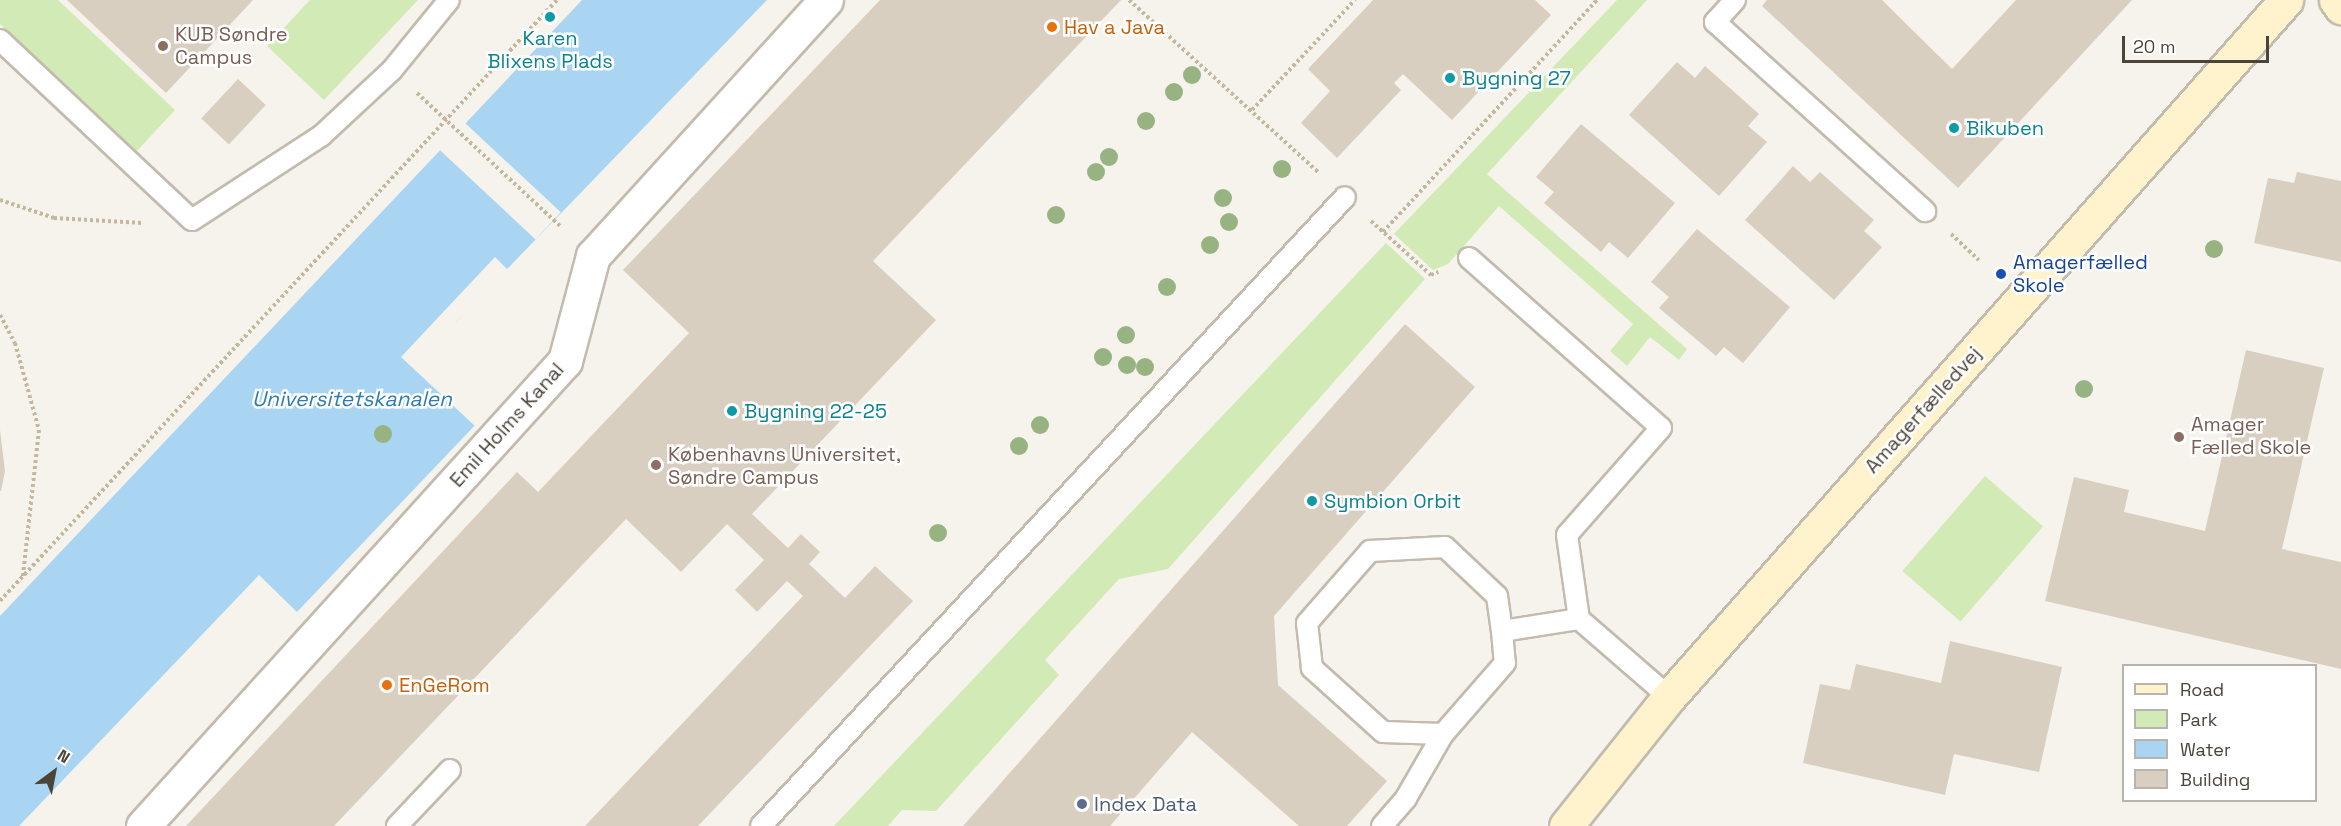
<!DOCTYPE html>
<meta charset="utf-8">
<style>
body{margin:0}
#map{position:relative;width:2341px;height:826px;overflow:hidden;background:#f6f3ec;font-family:"Space Grotesk",sans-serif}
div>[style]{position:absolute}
.green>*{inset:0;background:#d2eab5;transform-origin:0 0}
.water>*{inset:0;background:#a9d4f2}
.pier>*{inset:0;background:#f6f3ec;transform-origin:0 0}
.building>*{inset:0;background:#d8cfc1;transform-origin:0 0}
.path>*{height:4px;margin-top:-2px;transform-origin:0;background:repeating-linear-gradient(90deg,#c4b79f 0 3px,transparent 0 6px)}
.roads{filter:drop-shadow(2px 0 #c2bbae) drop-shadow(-2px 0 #c2bbae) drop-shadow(0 2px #c2bbae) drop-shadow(0 -2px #c2bbae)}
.lane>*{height:20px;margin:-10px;padding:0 10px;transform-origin:10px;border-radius:10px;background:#fff}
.street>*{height:33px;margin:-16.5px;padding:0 16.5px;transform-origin:16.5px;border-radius:16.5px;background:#fff}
.secondary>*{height:33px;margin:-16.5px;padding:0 16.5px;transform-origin:16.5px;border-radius:16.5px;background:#fff3cd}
.trees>*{width:18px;height:18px;margin:-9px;border-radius:50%;background:#97b381}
.dots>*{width:16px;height:16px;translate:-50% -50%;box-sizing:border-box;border:3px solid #fff;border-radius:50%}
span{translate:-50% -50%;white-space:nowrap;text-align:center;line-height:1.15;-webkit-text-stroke:5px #fff;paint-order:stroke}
.food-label{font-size:20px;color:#c56008}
.left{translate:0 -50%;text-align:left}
.education-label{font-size:20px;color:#785e54}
.culture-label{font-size:20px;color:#0d838f}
.transit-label{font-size:20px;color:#164399}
.street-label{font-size:20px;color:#4b4439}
.service-label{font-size:20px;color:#4e5e75}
.water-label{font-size:21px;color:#2e7ab2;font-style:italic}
.legend{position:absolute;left:2122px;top:664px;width:195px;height:138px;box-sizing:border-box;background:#fff;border:2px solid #b7b4b0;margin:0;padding:8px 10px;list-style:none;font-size:18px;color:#4b4439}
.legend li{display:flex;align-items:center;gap:12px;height:30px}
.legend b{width:30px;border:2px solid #b7b4b0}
.north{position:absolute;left:24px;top:742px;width:60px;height:60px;-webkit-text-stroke:4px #fff;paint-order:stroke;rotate:32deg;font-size:16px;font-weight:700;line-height:24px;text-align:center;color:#4b4439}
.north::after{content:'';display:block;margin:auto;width:21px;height:27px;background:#4b4439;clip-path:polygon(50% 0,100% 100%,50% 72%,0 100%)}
.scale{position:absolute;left:2122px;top:36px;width:147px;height:27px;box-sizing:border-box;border:3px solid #4b4439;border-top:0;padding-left:8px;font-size:18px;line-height:21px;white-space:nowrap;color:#4b4439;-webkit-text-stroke:4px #fff;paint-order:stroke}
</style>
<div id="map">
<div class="green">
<div style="clip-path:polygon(0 0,58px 0,175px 110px,135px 153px,0 24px)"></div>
<div style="clip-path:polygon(310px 0,418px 0,324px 100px,267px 46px)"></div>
<div style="clip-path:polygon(1617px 0,1647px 0,1487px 174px,1687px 349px,1679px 360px,1650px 337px,1627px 366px,1610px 351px,1633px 324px,1499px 206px,1448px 264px,1433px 270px,1394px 234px)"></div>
<div style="clip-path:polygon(1386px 243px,1425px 279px,1168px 569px,1119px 579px,1045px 660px,1059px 675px,936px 811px,902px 810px,888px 826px,834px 826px)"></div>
<div style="left:1985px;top:476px;width:77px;height:126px;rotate:41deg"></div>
</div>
<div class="water">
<div style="clip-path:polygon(582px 0,767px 0,455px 323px,518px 380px,297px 612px,259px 575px,19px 826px,0 826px,0 616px)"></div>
</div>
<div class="pier">
<div style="left:465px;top:123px;width:131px;height:37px;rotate:43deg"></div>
<div style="clip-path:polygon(495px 257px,508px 270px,456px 322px,520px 381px,476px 427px,401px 357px)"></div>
</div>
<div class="building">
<div style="clip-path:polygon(67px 0,253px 0,166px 93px)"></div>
<div style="clip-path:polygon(880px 0,1121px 0,873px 261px,936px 320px,752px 514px,788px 548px,801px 534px,820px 552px,809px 564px,845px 598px,875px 566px,913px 601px,698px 826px,585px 826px,803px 596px,787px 581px,757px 612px,735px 590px,764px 560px,727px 524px,681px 572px,626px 519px,334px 826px,186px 826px,517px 472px,538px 492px,689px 333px,623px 270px)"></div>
<div style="clip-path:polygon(1373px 0,1535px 0,1551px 15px,1452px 120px,1403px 74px,1394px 83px,1401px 90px,1337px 158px,1301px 123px,1330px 91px,1308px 69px)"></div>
<div style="clip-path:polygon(1767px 0,1882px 0,1952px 69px,2016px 0,2132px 0,1958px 188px,1762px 6px)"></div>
<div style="clip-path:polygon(1677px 62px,1695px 78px,1705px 66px,1759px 114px,1748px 126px,1767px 142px,1719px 196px,1629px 115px)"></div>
<div style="left:238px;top:79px;width:38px;height:54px;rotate:43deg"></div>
<div style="clip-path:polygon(1581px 124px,1675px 203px,1628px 258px,1609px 242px,1601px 252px,1544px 203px,1554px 192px,1536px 177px)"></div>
<div style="clip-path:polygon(1793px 166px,1810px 182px,1820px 172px,1874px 220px,1864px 231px,1882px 247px,1834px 300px,1745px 220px)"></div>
<div style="clip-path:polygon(2297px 172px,2341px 181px,2341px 262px,2254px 243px,2268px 178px,2294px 183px)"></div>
<div style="clip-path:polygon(1697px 229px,1790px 307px,1743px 363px,1724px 347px,1716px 356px,1659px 308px,1669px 297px,1651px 282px)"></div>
<div style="clip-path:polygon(1405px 324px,1475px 387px,1274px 616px,1278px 685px,1387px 781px,1347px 826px,1299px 826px,1192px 732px,1110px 826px,963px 826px)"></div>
<div style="clip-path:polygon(2246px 350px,2324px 368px,2282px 549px,2341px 562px,2341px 669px,2045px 601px,2074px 477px,2129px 490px,2124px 512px,2205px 531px)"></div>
<div style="clip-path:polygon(0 430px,5px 471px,1px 491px,0 491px)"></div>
<div style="clip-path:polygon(1950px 641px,2062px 667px,2039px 772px,1954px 754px,1945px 795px,1803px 763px,1820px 684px,1850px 690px,1856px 664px,1941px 683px)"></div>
</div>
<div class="path">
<div style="left:1129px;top:0;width:257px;rotate:42.3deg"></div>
<div style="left:417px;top:93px;width:197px;rotate:42.9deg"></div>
<div style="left:1252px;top:110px;width:151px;rotate:-46.9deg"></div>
<div style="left:0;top:200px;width:57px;rotate:18.4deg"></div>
<div style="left:54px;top:218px;width:89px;rotate:3.2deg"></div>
<div style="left:1371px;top:221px;width:81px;rotate:42deg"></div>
<div style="left:1431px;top:275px;width:8px;rotate:-23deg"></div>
<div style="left:1383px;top:232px;width:316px;rotate:-47.3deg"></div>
<div style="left:1951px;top:234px;width:38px;rotate:43deg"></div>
<div style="left:0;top:315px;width:32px;rotate:62deg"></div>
<div style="left:15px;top:343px;width:90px;rotate:74.6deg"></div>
<div style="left:39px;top:430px;width:147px;rotate:96.3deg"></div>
<div style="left:0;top:601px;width:819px;rotate:-47.18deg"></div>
</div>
<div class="roads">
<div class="lane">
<div style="left:1735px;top:0;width:30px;rotate:132deg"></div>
<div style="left:1715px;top:22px;width:283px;rotate:42deg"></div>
<div style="left:0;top:40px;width:263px;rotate:43.2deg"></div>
<div style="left:192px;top:220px;width:154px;rotate:-33.1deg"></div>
<div style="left:321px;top:136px;width:97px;rotate:-42.9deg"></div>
<div style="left:392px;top:70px;width:90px;rotate:-50.8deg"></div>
<div style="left:1469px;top:258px;width:256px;rotate:41.5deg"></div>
<div style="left:1661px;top:428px;width:142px;rotate:131.3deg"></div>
<div style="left:1567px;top:535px;width:85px;rotate:81.9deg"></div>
<div style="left:1579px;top:619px;width:119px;rotate:40.9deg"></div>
<div style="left:1502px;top:631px;width:32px;rotate:85deg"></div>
<div style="left:1505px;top:663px;width:94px;rotate:131.1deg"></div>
<div style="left:1443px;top:734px;width:60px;rotate:-178.1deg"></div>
<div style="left:1383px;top:732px;width:96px;rotate:-138deg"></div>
<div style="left:1312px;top:668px;width:45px;rotate:-96.3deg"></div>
<div style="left:1307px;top:623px;width:96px;rotate:-48.8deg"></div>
<div style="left:1370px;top:551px;width:75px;rotate:-3.1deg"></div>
<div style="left:1445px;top:547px;width:71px;rotate:43.3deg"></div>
<div style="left:1497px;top:596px;width:35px;rotate:82deg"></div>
<div style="left:1502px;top:631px;width:78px;rotate:-8.9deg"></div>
<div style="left:397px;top:826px;width:77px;rotate:-46.6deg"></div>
<div style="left:761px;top:826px;width:858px;rotate:-47.12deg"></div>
<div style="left:1382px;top:826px;width:37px;rotate:-49deg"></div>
<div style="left:1406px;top:798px;width:74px;rotate:-60deg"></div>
</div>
<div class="street">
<div style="left:143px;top:826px;width:628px;rotate:-47.78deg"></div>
<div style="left:565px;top:361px;width:109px;rotate:-75.1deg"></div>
<div style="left:593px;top:256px;width:346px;rotate:-47.7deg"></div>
</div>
<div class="secondary">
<div style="left:2336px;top:0;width:9px;rotate:54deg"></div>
<div style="left:1566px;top:826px;width:165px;rotate:-51.4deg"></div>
<div style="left:1669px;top:697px;width:931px;rotate:-48.48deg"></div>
</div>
</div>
<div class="trees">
<div style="left:1192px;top:75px"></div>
<div style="left:1174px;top:92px"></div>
<div style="left:1146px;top:121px"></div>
<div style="left:1109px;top:157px"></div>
<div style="left:1282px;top:169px"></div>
<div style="left:1096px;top:172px"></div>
<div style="left:1223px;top:198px"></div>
<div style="left:1056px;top:215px"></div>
<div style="left:1229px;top:222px"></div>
<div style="left:1210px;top:245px"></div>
<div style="left:2214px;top:249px"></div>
<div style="left:1167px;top:287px"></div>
<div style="left:1126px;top:335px"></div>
<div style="left:1103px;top:357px"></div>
<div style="left:1127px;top:365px"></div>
<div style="left:1145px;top:367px"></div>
<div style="left:2084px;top:389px"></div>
<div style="left:1040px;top:425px"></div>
<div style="left:383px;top:434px"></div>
<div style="left:1019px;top:446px"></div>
<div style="left:938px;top:533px"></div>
</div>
<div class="dots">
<div style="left:550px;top:17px;background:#0f9aa8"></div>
<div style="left:1052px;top:27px;background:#e8710a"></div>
<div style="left:163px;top:46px;background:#8d6e63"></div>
<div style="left:1450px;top:78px;background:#0f9aa8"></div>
<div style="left:1954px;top:128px;background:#0f9aa8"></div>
<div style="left:2001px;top:274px;background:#1a4fb4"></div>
<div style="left:732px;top:411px;background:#0f9aa8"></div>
<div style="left:2179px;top:437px;background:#8d6e63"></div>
<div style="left:656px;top:465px;background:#8d6e63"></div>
<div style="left:1312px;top:501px;background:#0f9aa8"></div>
<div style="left:387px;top:685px;background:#e8710a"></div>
<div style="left:1082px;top:804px;background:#5c6f8a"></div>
</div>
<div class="food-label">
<span class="left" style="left:1064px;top:27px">Hav a Java</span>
<span class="left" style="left:399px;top:685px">EnGeRom</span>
</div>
<div class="education-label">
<span class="left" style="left:175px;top:46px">KUB Søndre<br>Campus</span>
<span class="left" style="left:2191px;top:436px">Amager<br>Fælled Skole</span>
<span class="left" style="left:668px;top:466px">Københavns Universitet,<br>Søndre Campus</span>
</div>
<div class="culture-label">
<span style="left:550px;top:50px">Karen<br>Blixens Plads</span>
<span class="left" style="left:1462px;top:78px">Bygning 27</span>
<span class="left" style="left:1966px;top:128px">Bikuben</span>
<span class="left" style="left:744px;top:411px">Bygning 22-25</span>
<span class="left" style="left:1324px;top:501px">Symbion Orbit</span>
</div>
<div class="transit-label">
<span class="left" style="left:2013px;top:274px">Amagerfælled<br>Skole</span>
</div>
<div class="street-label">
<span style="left:1923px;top:410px;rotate:-48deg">Amagerfælledvej</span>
<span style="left:507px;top:425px;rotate:-48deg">Emil Holms Kanal</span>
</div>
<div class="service-label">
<span class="left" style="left:1094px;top:804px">Index Data</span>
</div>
<div class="water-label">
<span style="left:352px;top:399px">Universitetskanalen</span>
</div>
<ul class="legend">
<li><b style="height:8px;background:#fff3cd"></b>Road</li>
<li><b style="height:16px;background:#d2eab5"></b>Park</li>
<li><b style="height:16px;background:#a9d4f2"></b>Water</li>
<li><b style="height:16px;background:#d8cfc1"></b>Building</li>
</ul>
<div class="north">N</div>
<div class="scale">20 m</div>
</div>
